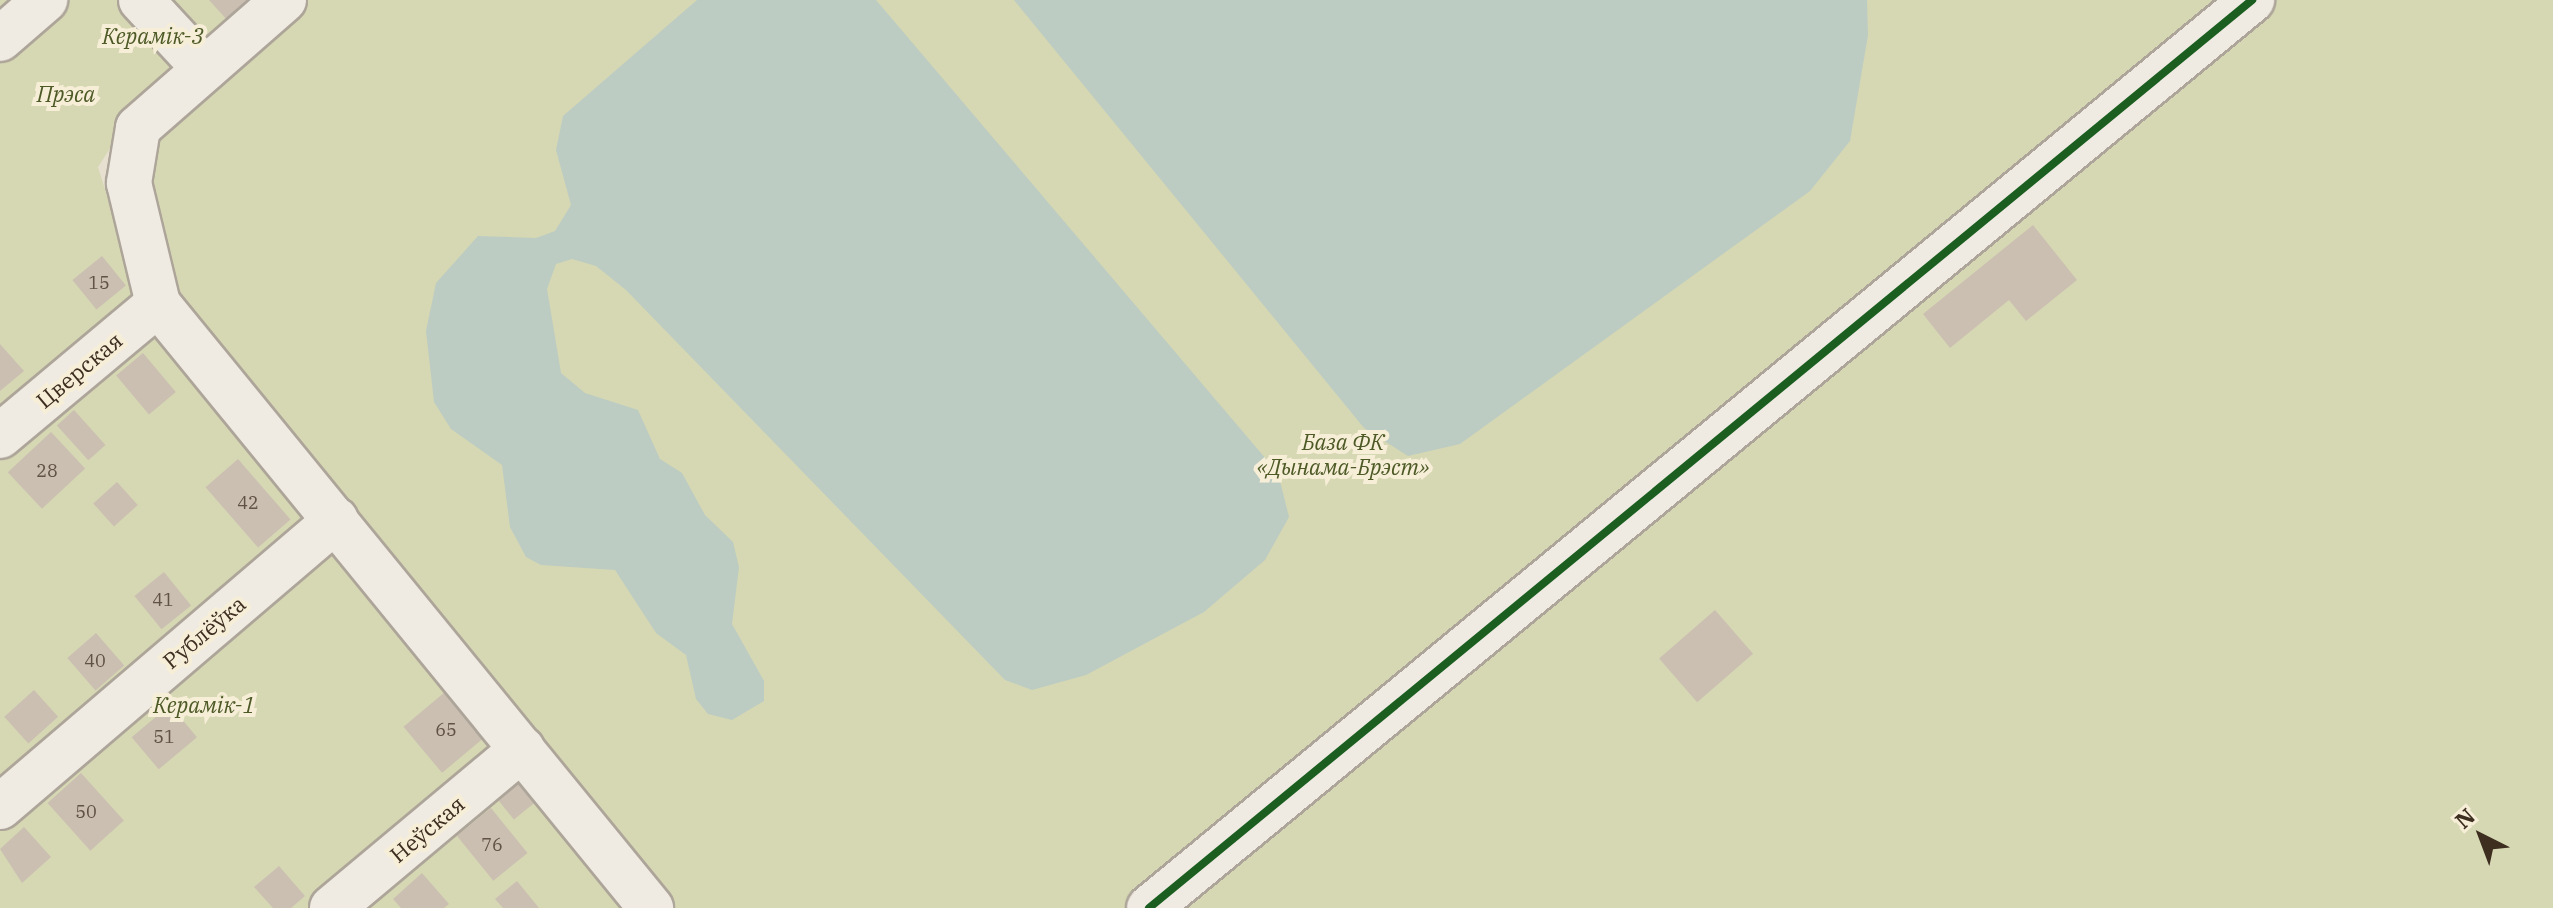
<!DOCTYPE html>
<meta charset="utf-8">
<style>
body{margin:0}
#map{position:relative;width:2553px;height:908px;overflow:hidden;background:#e7e0d1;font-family:"IBM Plex Serif",serif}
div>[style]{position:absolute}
.green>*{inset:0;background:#d6d7b3}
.water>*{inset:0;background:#bcccc2}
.building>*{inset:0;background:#cbbfb2;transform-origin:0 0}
.roads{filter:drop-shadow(2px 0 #ada599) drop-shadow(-2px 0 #ada599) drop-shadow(0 2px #ada599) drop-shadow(0 -2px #ada599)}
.minor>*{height:44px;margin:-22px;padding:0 22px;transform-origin:22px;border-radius:22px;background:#efebe3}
.cycleway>*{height:8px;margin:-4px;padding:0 4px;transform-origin:4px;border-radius:4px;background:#1b5e20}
span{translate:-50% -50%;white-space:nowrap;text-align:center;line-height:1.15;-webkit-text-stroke:8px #f7eed8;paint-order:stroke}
.number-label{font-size:18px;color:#605244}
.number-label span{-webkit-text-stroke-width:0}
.park-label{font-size:22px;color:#4d5a26;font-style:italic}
.street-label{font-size:22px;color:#3d2e20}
.north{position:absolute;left:2441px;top:796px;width:80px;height:80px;-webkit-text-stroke:6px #f7eed8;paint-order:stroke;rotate:318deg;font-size:22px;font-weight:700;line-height:32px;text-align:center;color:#3d2e20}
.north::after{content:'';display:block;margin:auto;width:28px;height:36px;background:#3d2e20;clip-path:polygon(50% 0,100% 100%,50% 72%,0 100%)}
</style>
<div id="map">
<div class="green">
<div style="clip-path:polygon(0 0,250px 0,150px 87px,98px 167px,139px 299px,630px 908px,0 908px)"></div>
<div style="clip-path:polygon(304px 0,2553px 0,2553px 908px,656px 908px,158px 304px,133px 155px)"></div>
</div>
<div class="water">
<div style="clip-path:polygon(697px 0,876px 0,1278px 473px,1289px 517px,1265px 560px,1204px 612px,1086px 675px,1032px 690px,1005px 680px,626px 290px,596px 266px,572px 259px,556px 264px,547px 289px,561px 373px,585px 393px,638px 410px,660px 459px,682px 473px,705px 515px,733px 542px,739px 567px,732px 624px,764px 681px,764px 701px,732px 720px,708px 714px,696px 699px,686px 655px,656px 633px,615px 570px,541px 565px,526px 557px,510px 527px,502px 465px,451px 429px,434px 402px,426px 331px,436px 283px,478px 236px,536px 238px,555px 231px,571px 205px,556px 150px,563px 116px)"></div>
<div style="clip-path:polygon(1014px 0,1867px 0,1868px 35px,1850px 141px,1810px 191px,1460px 444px,1408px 456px,1364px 428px)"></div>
</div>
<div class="building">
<div style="clip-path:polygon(209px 0,252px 0,228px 21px)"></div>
<div style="clip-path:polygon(2033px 225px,2077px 280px,2026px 321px,2009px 300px,1950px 348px,1923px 314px)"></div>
<div style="left:102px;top:256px;width:38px;height:38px;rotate:51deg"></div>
<div style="clip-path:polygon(0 344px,24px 371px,0 391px)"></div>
<div style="left:143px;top:353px;width:51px;height:35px;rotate:50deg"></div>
<div style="left:74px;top:410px;width:47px;height:23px;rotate:48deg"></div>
<div style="left:51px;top:432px;width:50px;height:59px;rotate:47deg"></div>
<div style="left:238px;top:459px;width:80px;height:43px;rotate:49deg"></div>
<div style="left:117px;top:482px;width:31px;height:32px;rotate:48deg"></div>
<div style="left:164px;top:572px;width:43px;height:38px;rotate:51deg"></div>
<div style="left:1715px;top:610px;width:58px;height:74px;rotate:49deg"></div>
<div style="left:96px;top:633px;width:43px;height:38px;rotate:49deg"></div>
<div style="left:451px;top:687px;width:60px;height:62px;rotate:50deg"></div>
<div style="left:34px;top:690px;width:36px;height:40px;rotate:48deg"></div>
<div style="left:170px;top:705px;width:42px;height:50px;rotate:50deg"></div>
<div style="left:81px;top:773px;width:64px;height:45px;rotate:48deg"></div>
<div style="left:521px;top:779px;width:27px;height:31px;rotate:51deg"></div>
<div style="left:491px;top:808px;width:58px;height:44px;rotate:51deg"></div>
<div style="clip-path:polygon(24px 827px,51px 857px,22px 883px,0 849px)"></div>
<div style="clip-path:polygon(279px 866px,305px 896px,291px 908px,273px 908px,254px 887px)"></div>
<div style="clip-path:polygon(422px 873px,449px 904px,444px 908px,401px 908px,393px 899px)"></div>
<div style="clip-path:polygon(517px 881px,539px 908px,503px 908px,495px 899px)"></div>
</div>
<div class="roads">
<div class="minor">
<div style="left:141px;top:0;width:94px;rotate:47.2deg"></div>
<div style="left:284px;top:0;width:194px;rotate:138.8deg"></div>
<div style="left:138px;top:128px;width:56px;rotate:99.3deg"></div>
<div style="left:129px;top:183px;width:124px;rotate:76.5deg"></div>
<div style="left:158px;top:304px;width:780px;rotate:50.78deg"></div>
<div style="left:0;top:39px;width:60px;rotate:-40.9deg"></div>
<div style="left:0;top:436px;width:206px;rotate:-39.9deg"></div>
<div style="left:0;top:807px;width:442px;rotate:-40.5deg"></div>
<div style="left:332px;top:908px;width:248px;rotate:-39.9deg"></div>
<div style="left:1149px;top:908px;width:1429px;rotate:-39.46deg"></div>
</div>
</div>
<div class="cycleway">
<div style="left:1149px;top:908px;width:1429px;rotate:-39.46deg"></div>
</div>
<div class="number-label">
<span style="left:99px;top:283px">15</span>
<span style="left:47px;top:471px">28</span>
<span style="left:248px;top:503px">42</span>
<span style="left:163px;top:600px">41</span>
<span style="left:95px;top:661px">40</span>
<span style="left:446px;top:730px">65</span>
<span style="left:164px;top:737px">51</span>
<span style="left:86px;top:812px">50</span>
<span style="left:492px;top:845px">76</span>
</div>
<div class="park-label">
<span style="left:153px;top:36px">Керамік-3</span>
<span style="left:66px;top:94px">Прэса</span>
<span style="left:1343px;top:454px">База ФК<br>«Дынама-Брэст»</span>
<span style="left:204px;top:705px">Керамік-1</span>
</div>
<div class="street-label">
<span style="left:79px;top:370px;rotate:-40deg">Цверская</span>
<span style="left:204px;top:632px;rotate:-40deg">Рублёўка</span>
<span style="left:427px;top:829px;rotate:-40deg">Неўская</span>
</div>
<div class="north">N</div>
</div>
